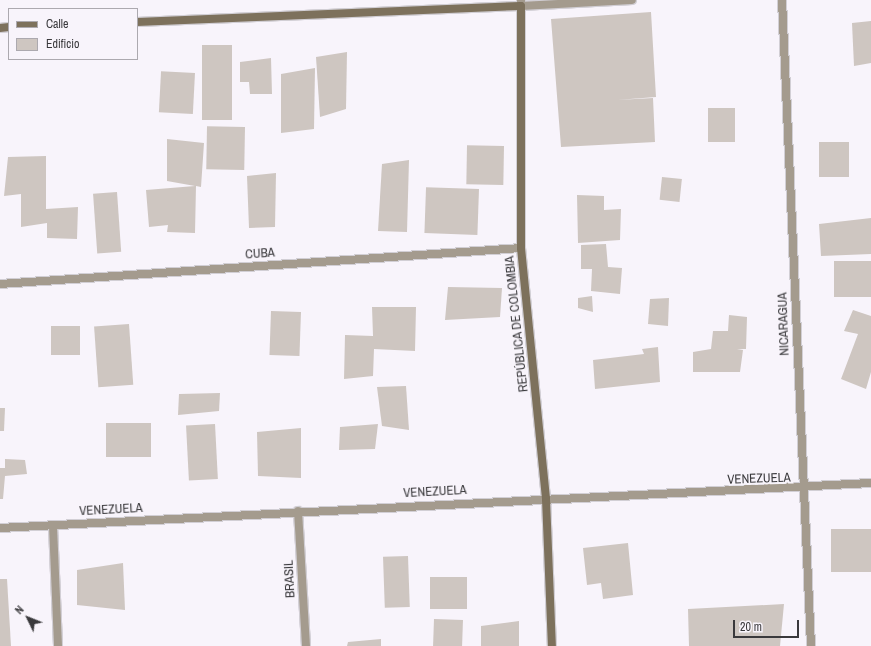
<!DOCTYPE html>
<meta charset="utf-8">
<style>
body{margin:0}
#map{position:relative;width:871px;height:646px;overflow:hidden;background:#f8f4fb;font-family:"Archivo Narrow",sans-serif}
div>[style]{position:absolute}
.building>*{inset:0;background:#cec6c1;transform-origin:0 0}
.roads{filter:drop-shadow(1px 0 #d2cfd5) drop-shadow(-1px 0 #d2cfd5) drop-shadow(0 1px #d2cfd5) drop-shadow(0 -1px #d2cfd5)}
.street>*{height:8px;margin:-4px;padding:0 4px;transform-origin:4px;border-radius:4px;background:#a49b8e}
.secondary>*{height:8px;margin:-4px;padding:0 4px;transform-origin:4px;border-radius:4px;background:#7d715c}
span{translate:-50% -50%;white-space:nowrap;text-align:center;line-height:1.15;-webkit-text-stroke:4px #f8f4fb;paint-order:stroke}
.street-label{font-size:13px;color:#3a393c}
.legend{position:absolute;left:8px;top:8px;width:130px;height:52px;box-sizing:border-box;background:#f8f4fb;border:1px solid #aca9af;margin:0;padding:5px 7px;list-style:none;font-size:12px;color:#3a393c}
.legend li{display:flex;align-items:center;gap:8px;height:20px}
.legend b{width:20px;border:1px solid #aca9af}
.north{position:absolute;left:8px;top:598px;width:40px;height:40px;-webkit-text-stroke:3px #f8f4fb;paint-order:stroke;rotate:313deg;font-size:11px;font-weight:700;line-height:16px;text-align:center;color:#3a393c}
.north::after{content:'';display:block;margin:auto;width:14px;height:18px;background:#3a393c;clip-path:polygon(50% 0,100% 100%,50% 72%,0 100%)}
.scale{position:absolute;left:733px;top:620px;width:66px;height:18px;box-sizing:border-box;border:2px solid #3a393c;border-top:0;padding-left:5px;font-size:12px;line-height:14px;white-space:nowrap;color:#3a393c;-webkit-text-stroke:3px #f8f4fb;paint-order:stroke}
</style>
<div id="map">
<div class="building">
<div style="clip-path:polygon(651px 12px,656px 97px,617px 100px,653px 98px,655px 142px,561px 147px,551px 19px)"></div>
<div style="clip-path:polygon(871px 21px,871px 63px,854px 66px,852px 23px)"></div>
<div style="left:232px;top:45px;width:75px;height:30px;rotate:90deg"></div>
<div style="clip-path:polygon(347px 52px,346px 109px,320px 117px,316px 57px)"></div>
<div style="clip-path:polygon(271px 58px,272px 94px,250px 94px,249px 82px,240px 82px,240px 62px)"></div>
<div style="clip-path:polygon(315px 68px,314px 129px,281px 133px,281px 74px)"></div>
<div style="left:195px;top:73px;width:41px;height:34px;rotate:93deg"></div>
<div style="left:708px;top:108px;width:27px;height:34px"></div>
<div style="left:245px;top:127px;width:43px;height:38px;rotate:91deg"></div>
<div style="clip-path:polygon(167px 139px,204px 143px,201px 187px,196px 186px,195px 233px,167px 232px,168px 225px,149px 227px,146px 190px,195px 186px,167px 181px)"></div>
<div style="left:849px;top:142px;width:35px;height:30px;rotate:90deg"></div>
<div style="left:504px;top:146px;width:39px;height:37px;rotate:91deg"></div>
<div style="clip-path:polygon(46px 156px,46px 209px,78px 207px,77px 239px,47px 238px,47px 223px,21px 227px,21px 194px,4px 196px,8px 157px)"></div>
<div style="clip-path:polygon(409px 160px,407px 232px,378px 231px,382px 164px)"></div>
<div style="clip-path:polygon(276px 173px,275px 227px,249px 228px,247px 176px)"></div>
<div style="left:662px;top:177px;width:20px;height:23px;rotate:6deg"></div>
<div style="left:479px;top:189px;width:46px;height:53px;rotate:92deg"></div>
<div style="left:117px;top:192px;width:60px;height:24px;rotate:86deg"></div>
<div style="clip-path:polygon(577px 195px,604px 196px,604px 210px,621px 209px,620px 240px,578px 243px)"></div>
<div style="clip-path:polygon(871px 218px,871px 254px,821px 256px,819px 224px)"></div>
<div style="clip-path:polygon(606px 244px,608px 267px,622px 268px,620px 294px,591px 291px,592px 269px,581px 269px,581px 245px)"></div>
<div style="left:871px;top:261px;width:36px;height:37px;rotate:90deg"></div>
<div style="clip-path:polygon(448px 287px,502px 288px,500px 317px,445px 320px)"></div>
<div style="clip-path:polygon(592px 296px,593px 312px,578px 308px,578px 298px)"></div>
<div style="clip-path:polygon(669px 298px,668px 326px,648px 324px,650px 299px)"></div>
<div style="clip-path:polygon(372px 307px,416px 307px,415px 351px,374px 349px,373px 376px,344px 379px,345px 335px,373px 336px)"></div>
<div style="clip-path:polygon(853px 310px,871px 316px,871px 372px,866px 389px,841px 379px,858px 334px,844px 331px)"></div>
<div style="left:271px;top:311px;width:30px;height:44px;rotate:2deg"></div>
<div style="clip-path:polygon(729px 315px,747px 317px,746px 349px,737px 349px,743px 350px,740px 372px,693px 372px,693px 352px,711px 349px,713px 331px,728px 331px)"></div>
<div style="left:129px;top:324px;width:61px;height:35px;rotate:86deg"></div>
<div style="left:51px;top:326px;width:29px;height:29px"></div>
<div style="clip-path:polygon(658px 347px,660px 382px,595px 389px,593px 360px,644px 354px,642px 349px)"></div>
<div style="clip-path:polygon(406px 386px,409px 430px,382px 426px,377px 387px)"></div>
<div style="clip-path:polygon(220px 393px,219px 411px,178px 415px,179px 394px)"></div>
<div style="clip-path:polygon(0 408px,5px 408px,4px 431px,0 431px)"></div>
<div style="left:151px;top:423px;width:34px;height:45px;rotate:90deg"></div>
<div style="left:215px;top:424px;width:55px;height:29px;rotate:87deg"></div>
<div style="clip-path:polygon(378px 424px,375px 449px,339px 450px,340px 427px)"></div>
<div style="clip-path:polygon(301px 428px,301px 478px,258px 476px,257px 432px)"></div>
<div style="clip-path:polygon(5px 459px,25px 460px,27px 474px,5px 476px,3px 499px,0 499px,0 468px,5px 468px)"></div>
<div style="left:871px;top:529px;width:43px;height:40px;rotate:90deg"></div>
<div style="clip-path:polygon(628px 543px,633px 595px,603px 599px,601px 583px,587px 585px,583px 548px)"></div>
<div style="left:408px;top:556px;width:51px;height:25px;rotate:88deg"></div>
<div style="clip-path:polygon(123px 563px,125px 610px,77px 605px,77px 570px)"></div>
<div style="left:467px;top:577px;width:32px;height:37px;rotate:90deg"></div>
<div style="clip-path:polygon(0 579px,7px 579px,11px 646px,0 646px)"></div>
<div style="clip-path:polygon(784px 604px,780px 646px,689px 646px,688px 609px)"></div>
<div style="left:434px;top:619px;width:29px;height:27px;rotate:2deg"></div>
<div style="clip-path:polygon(519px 621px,519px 646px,481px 646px,481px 626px)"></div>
<div style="clip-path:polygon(381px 639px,381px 646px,347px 646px,348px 642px)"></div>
</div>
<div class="roads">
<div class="street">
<div style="left:521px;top:0;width:6px;rotate:90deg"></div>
<div style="left:521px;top:6px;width:111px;rotate:-3.1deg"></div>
<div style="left:782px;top:0;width:647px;rotate:87.43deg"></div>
<div style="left:0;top:284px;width:522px;rotate:-3.95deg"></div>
<div style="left:298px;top:511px;width:135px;rotate:86.6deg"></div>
<div style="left:53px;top:526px;width:120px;rotate:87.6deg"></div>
<div style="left:0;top:528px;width:872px;rotate:-2.96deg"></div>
</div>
<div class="secondary">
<div style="left:137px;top:22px;width:384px;rotate:-2.4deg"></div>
<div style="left:521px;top:6px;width:242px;rotate:90deg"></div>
<div style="left:521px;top:248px;width:252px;rotate:84.3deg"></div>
<div style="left:546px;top:499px;width:147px;rotate:87.7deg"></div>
<div style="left:0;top:28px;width:9px;rotate:-6deg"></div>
</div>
</div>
<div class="street-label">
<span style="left:260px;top:254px;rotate:-4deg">CUBA</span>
<span style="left:517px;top:324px;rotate:-96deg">REPÚBLICA DE COLOMBIA</span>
<span style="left:784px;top:324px;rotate:-92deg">NICARAGUA</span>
<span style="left:759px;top:479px;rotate:-2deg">VENEZUELA</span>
<span style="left:435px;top:492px;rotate:-3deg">VENEZUELA</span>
<span style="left:111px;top:510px;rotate:-3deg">VENEZUELA</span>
<span style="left:290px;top:579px;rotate:-93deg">BRASIL</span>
</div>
<ul class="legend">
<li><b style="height:5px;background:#7d715c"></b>Calle</li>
<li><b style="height:11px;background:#cec6c1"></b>Edificio</li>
</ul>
<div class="north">N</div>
<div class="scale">20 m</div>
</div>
